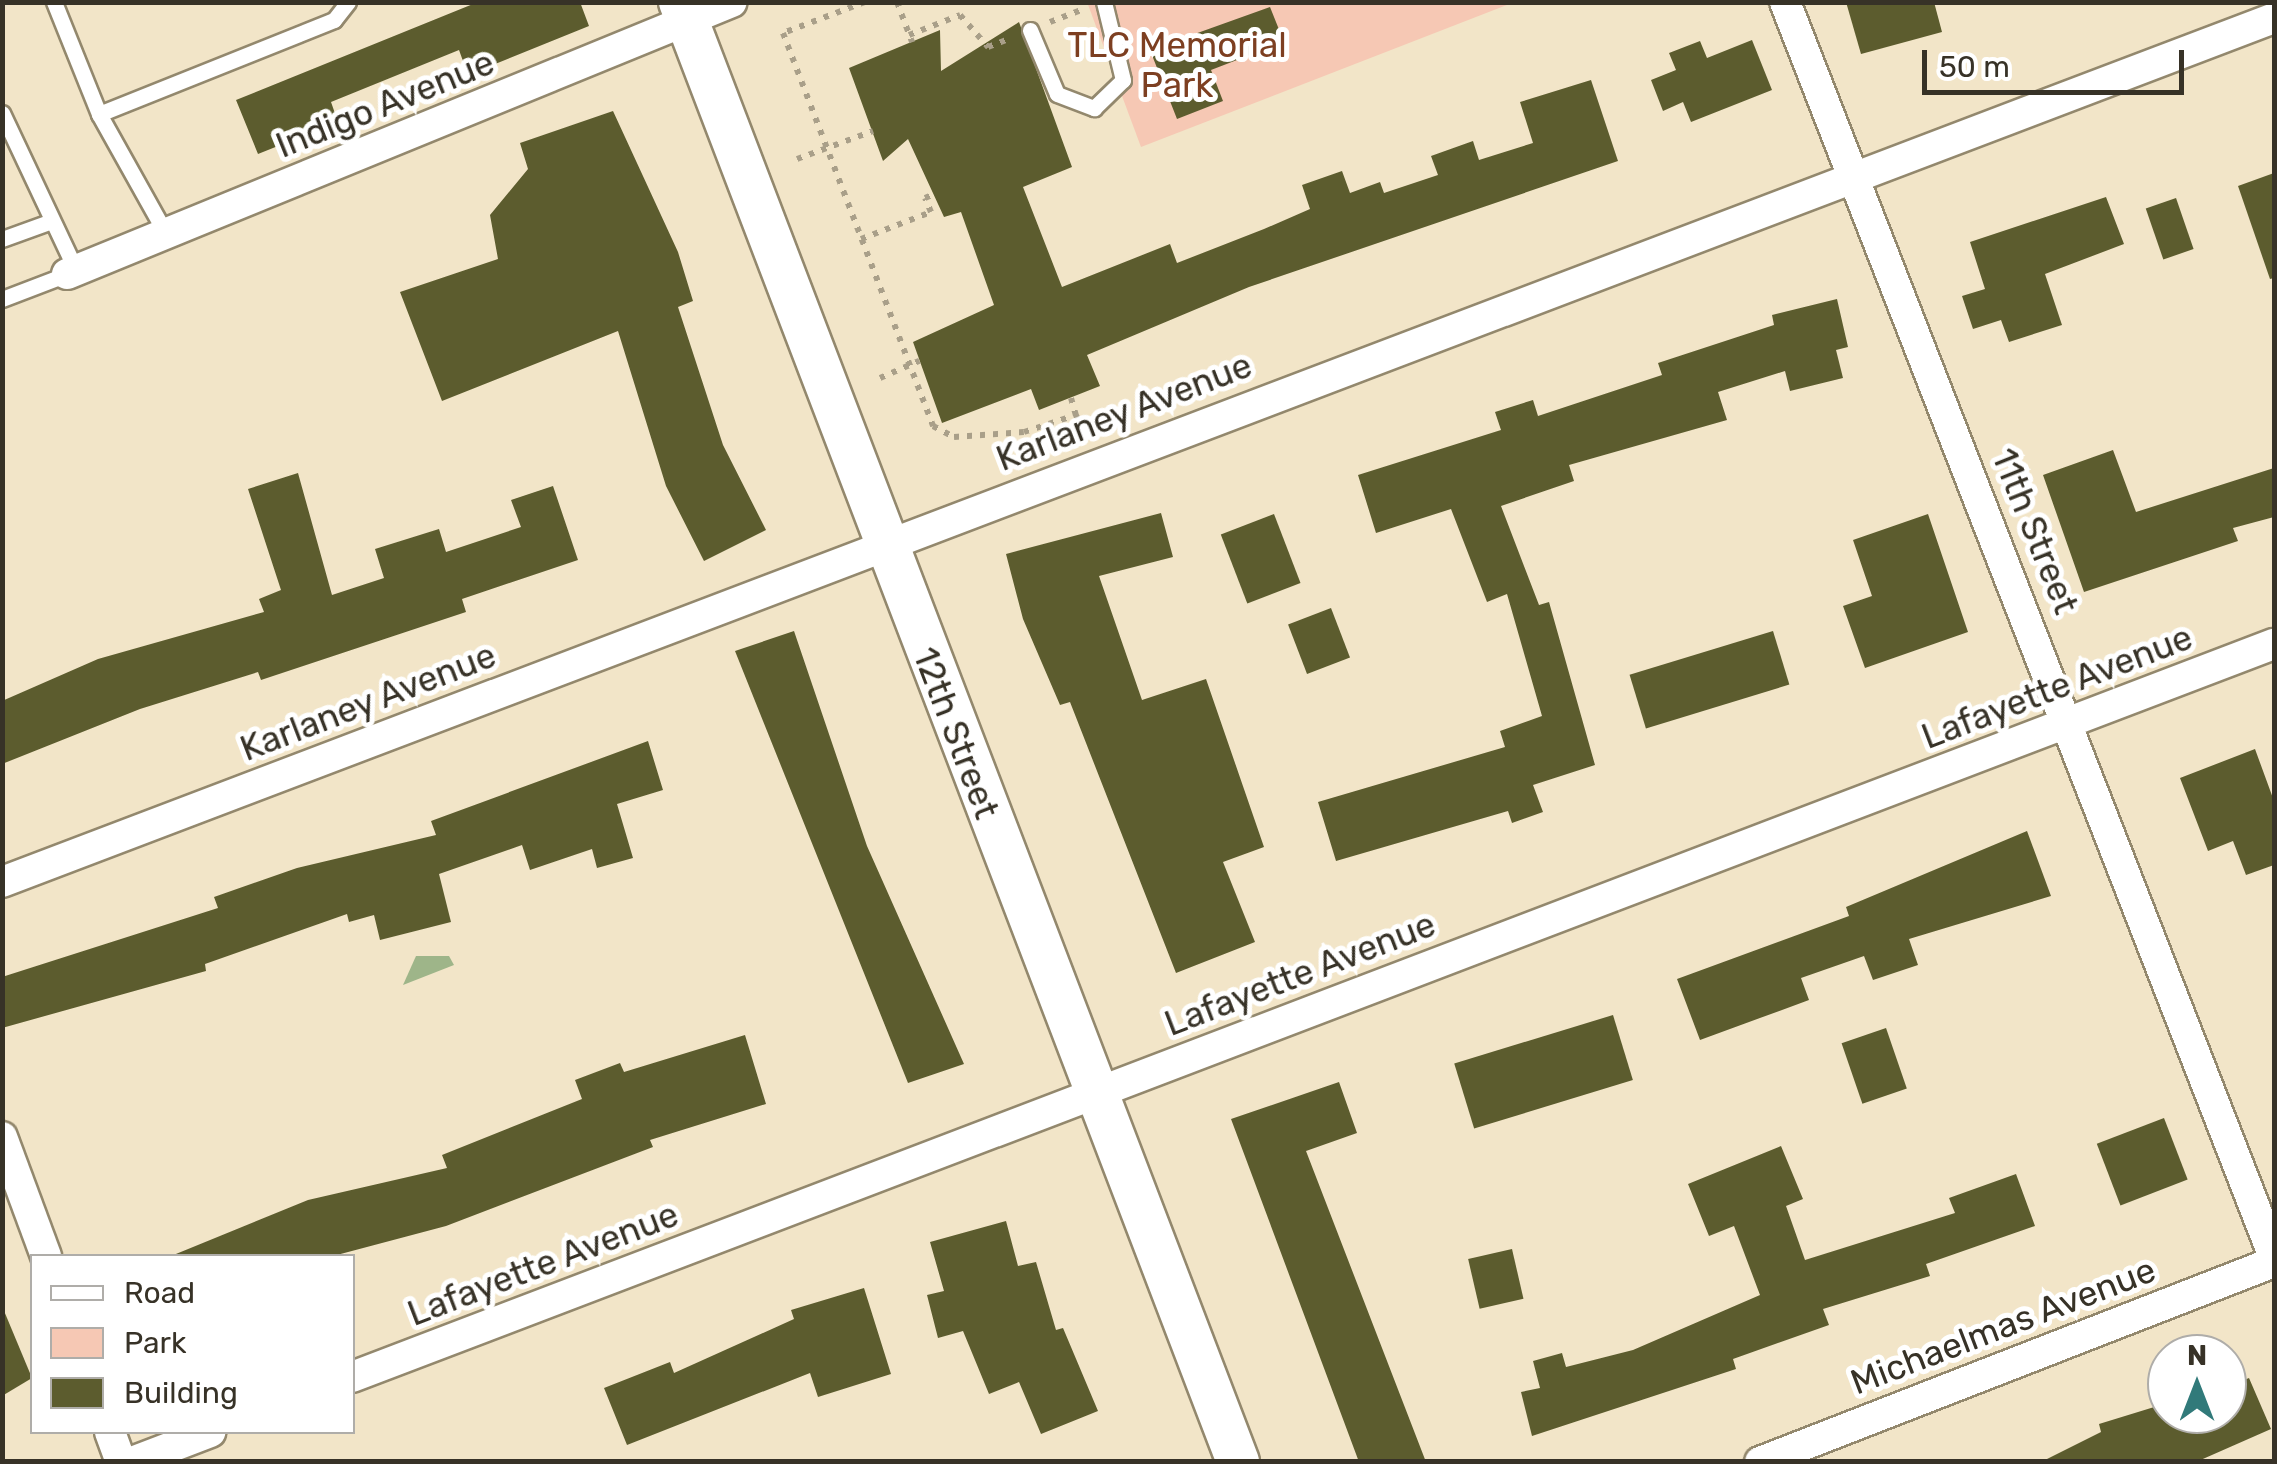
<!DOCTYPE html>
<style>
body{margin:0}
#map{position:relative;width:2277px;height:1464px;overflow:hidden;background:#f2e5c8;font-family:Rubik,sans-serif}
div>[style]{position:absolute}
.green>*{inset:0;background:#f6c8b4}
.water>*{inset:0;background:#9eb589}
.building>*{inset:0;background:#5c5c2e;transform-origin:0 0}
.path>*{height:6px;margin-top:-3px;transform-origin:0;background:repeating-linear-gradient(90deg,#a99f89 0 5px,transparent 0 13px)}
.roads{filter:drop-shadow(2px 0 #93886d) drop-shadow(-2px 0 #93886d) drop-shadow(0 2px #93886d) drop-shadow(0 -2px #93886d)}
.service>*{height:15px;margin:-7.5px;padding:0 7.5px;transform-origin:7.5px;border-radius:7.5px;background:#fff}
.minor>*{height:30px;margin:-15px;padding:0 15px;transform-origin:15px;border-radius:15px;background:#fff}
.secondary>*{height:42px;margin:-21px;padding:0 21px;transform-origin:21px;border-radius:21px;background:#fff}
span{translate:-50% -50%;white-space:nowrap;text-align:center;line-height:1.15;-webkit-text-stroke:10px #fff;paint-order:stroke}
.park-label{font-size:35px;color:#7d3f21}
.street-label{font-size:35px;color:#373227}
.frame{position:absolute;inset:0;border:5px solid #373227;pointer-events:none}
.legend{position:absolute;left:30px;top:1254px;width:325px;height:180px;box-sizing:border-box;background:#fff;border:2px solid #afada9;margin:0;padding:12px 18px;list-style:none;font-size:30px;color:#373227}
.legend li{display:flex;align-items:center;gap:20px;height:50px}
.legend b{width:50px;border:2px solid #afada9}
.north{position:absolute;left:2147px;top:1334px;width:100px;height:100px;box-sizing:border-box;background:#fff;border:2px solid #afada9;border-radius:50%;rotate:0deg;font-size:28px;font-weight:700;line-height:40px;text-align:center;color:#373227}
.north::after{content:'';display:block;margin:auto;width:35px;height:45px;background:#317a7a;clip-path:polygon(50% 0,100% 100%,50% 72%,0 100%)}
.scale{position:absolute;left:1922px;top:50px;width:262px;height:45px;box-sizing:border-box;border:5px solid #373227;border-top:0;padding-left:12px;font-size:30px;line-height:35px;white-space:nowrap;color:#373227;-webkit-text-stroke:8px #fff;paint-order:stroke}
</style>
<div id="map">
<div class="green">
<div style="clip-path:polygon(1087px 2px,1512px 3px,1141px 147px)"></div>
</div>
<div class="water">
<div style="clip-path:polygon(416px 956px,449px 956px,454px 965px,403px 985px)"></div>
</div>
<div class="building">
<div style="clip-path:polygon(478px 2px,580px 2px,589px 26px,468px 75px,459px 50px,331px 102px,338px 122px,258px 154px,236px 100px)"></div>
<div style="clip-path:polygon(1846px 2px,1934px 2px,1942px 32px,1861px 54px)"></div>
<div style="clip-path:polygon(1270px 7px,1284px 42px,1211px 70px,1223px 101px,1177px 119px,1150px 50px)"></div>
<div style="clip-path:polygon(1019px 22px,1072px 167px,1023px 187px,1062px 287px,1170px 244px,1177px 263px,1264px 229px,1310px 209px,1302px 185px,1342px 171px,1350px 193px,1380px 182px,1384px 193px,1438px 175px,1431px 156px,1473px 141px,1479px 160px,1533px 143px,1520px 102px,1591px 80px,1618px 161px,1249px 287px,1087px 355px,1100px 386px,1039px 410px,1031px 389px,942px 423px,913px 342px,994px 305px,961px 212px,944px 217px,908px 139px,883px 161px,849px 68px,940px 30px,941px 71px)"></div>
<div style="clip-path:polygon(1752px 40px,1772px 90px,1691px 122px,1683px 102px,1663px 111px,1651px 80px,1676px 70px,1669px 53px,1700px 41px,1707px 58px)"></div>
<div style="clip-path:polygon(613px 111px,678px 252px,693px 301px,678px 307px,723px 445px,766px 530px,704px 561px,666px 486px,618px 331px,442px 401px,400px 292px,498px 259px,490px 215px,528px 169px,520px 143px)"></div>
<div style="clip-path:polygon(2274px 173px,2274px 278px,2270px 279px,2238px 186px)"></div>
<div style="clip-path:polygon(2106px 197px,2124px 244px,2045px 274px,2062px 325px,2009px 342px,2001px 320px,1973px 329px,1962px 296px,1985px 289px,1970px 242px)"></div>
<div style="left:2176px;top:198px;width:54px;height:32px;rotate:71deg"></div>
<div style="clip-path:polygon(1837px 299px,1848px 347px,1836px 350px,1843px 378px,1790px 391px,1785px 371px,1718px 392px,1727px 420px,1569px 465px,1574px 481px,1501px 506px,1539px 605px,1549px 602px,1595px 765px,1533px 785px,1543px 812px,1512px 823px,1508px 811px,1336px 861px,1318px 802px,1505px 747px,1500px 731px,1542px 716px,1507px 594px,1487px 602px,1451px 509px,1376px 533px,1358px 475px,1501px 430px,1495px 412px,1533px 400px,1538px 416px,1662px 375px,1658px 363px,1774px 325px,1772px 315px)"></div>
<div style="clip-path:polygon(2113px 450px,2136px 512px,2274px 468px,2274px 517px,2233px 528px,2238px 541px,2084px 592px,2043px 475px)"></div>
<div style="clip-path:polygon(298px 473px,332px 595px,384px 578px,375px 549px,439px 529px,446px 552px,521px 527px,511px 500px,553px 486px,578px 560px,462px 599px,466px 612px,261px 680px,258px 672px,140px 709px,2px 764px,2px 701px,98px 659px,264px 612px,259px 599px,281px 590px,248px 489px)"></div>
<div style="clip-path:polygon(1161px 513px,1173px 557px,1099px 576px,1142px 700px,1206px 679px,1264px 847px,1223px 862px,1255px 942px,1176px 973px,1070px 702px,1060px 705px,1023px 619px,1006px 554px)"></div>
<div style="left:1274px;top:514px;width:74px;height:57px;rotate:69deg"></div>
<div style="clip-path:polygon(1928px 514px,1968px 632px,1865px 668px,1843px 606px,1872px 596px,1853px 540px)"></div>
<div style="left:1331px;top:608px;width:53px;height:46px;rotate:69deg"></div>
<div style="clip-path:polygon(794px 631px,867px 846px,964px 1064px,908px 1083px,735px 651px)"></div>
<div style="left:1773px;top:631px;width:56px;height:150px;rotate:73deg"></div>
<div style="clip-path:polygon(648px 741px,663px 790px,617px 804px,633px 858px,597px 868px,592px 849px,530px 870px,522px 845px,439px 874px,451px 922px,380px 940px,374px 915px,349px 922px,347px 914px,205px 964px,206px 971px,2px 1028px,2px 977px,218px 908px,214px 897px,297px 868px,436px 835px,431px 821px)"></div>
<div style="clip-path:polygon(2255px 749px,2274px 801px,2274px 865px,2246px 875px,2233px 841px,2208px 851px,2180px 778px)"></div>
<div style="clip-path:polygon(2027px 831px,2051px 896px,1909px 939px,1918px 965px,1873px 980px,1864px 956px,1801px 978px,1809px 1000px,1700px 1040px,1677px 979px,1849px 916px,1846px 907px)"></div>
<div style="left:1613px;top:1015px;width:68px;height:166px;rotate:73deg"></div>
<div style="left:1886px;top:1028px;width:64px;height:47px;rotate:71deg"></div>
<div style="clip-path:polygon(745px 1035px,766px 1104px,650px 1140px,653px 1147px,446px 1226px,333px 1256px,171px 1256px,308px 1200px,447px 1168px,442px 1155px,582px 1099px,575px 1080px,620px 1063px,624px 1072px)"></div>
<div style="clip-path:polygon(1339px 1082px,1357px 1133px,1306px 1151px,1426px 1462px,1359px 1462px,1231px 1119px)"></div>
<div style="left:2164px;top:1118px;width:66px;height:72px;rotate:69deg"></div>
<div style="clip-path:polygon(1781px 1146px,1803px 1199px,1786px 1206px,1805px 1260px,1955px 1213px,1949px 1198px,2016px 1174px,2035px 1226px,1926px 1264px,1930px 1276px,1823px 1309px,1829px 1325px,1733px 1359px,1736px 1369px,1532px 1436px,1521px 1392px,1540px 1388px,1533px 1361px,1562px 1353px,1566px 1367px,1633px 1350px,1760px 1295px,1734px 1226px,1709px 1236px,1688px 1184px)"></div>
<div style="clip-path:polygon(1006px 1221px,1018px 1266px,1036px 1262px,1056px 1330px,1063px 1328px,1098px 1411px,1041px 1434px,1019px 1382px,989px 1394px,963px 1331px,938px 1338px,927px 1295px,944px 1291px,930px 1242px)"></div>
<div style="left:1512px;top:1249px;width:51px;height:45px;rotate:77deg"></div>
<div style="clip-path:polygon(864px 1288px,891px 1374px,818px 1397px,810px 1373px,627px 1445px,604px 1388px,670px 1362px,674px 1373px,794px 1319px,791px 1310px)"></div>
<div style="clip-path:polygon(2px 1306px,32px 1378px,2px 1396px)"></div>
<div style="clip-path:polygon(2249px 1378px,2271px 1429px,2196px 1462px,2041px 1462px,2101px 1432px,2099px 1424px,2164px 1404px,2167px 1414px,2227px 1414px,2227px 1387px)"></div>
</div>
<div class="path">
<div style="left:865px;top:2px;width:88px;rotate:159.3deg"></div>
<div style="left:783px;top:33px;width:421px;rotate:69.1deg"></div>
<div style="left:933px;top:426px;width:24px;rotate:28deg"></div>
<div style="left:954px;top:437px;width:70px;rotate:-4.1deg"></div>
<div style="left:1024px;top:432px;width:55px;rotate:-18.1deg"></div>
<div style="left:1076px;top:415px;width:25px;rotate:69deg"></div>
<div style="left:897px;top:2px;width:43px;rotate:69.4deg"></div>
<div style="left:1050px;top:22px;width:33px;rotate:-21deg"></div>
<div style="left:909px;top:35px;width:55px;rotate:-21.4deg"></div>
<div style="left:960px;top:15px;width:43px;rotate:48.8deg"></div>
<div style="left:988px;top:47px;width:25px;rotate:-21deg"></div>
<div style="left:797px;top:159px;width:81px;rotate:-20.2deg"></div>
<div style="left:861px;top:239px;width:75px;rotate:-21.1deg"></div>
<div style="left:931px;top:212px;width:15px;rotate:-113deg"></div>
<div style="left:925px;top:198px;width:10px;rotate:-24deg"></div>
<div style="left:880px;top:378px;width:43px;rotate:-23.6deg"></div>
<div style="left:1071px;top:398px;width:18px;rotate:74deg"></div>
</div>
<div class="roads">
<div class="service">
<div style="left:54px;top:2px;width:121px;rotate:68.1deg"></div>
<div style="left:99px;top:114px;width:137px;rotate:60.8deg"></div>
<div style="left:1030px;top:30px;width:69px;rotate:67.1deg"></div>
<div style="left:1057px;top:94px;width:40px;rotate:21deg"></div>
<div style="left:1094px;top:108px;width:40px;rotate:-44deg"></div>
<div style="left:1123px;top:80px;width:80px;rotate:-103.7deg"></div>
<div style="left:2px;top:113px;width:174px;rotate:64.8deg"></div>
<div style="left:99px;top:114px;width:253px;rotate:-21.8deg"></div>
<div style="left:334px;top:20px;width:23px;rotate:-52deg"></div>
<div style="left:2px;top:239px;width:50px;rotate:-19.9deg"></div>
<div style="left:2px;top:299px;width:70px;rotate:-21deg"></div>
</div>
<div class="minor">
<div style="left:1785px;top:2px;width:1347px;rotate:68.71deg"></div>
<div style="left:67px;top:274px;width:718px;rotate:-22.25deg"></div>
<div style="left:2px;top:882px;width:2431px;rotate:-20.82deg"></div>
<div style="left:2px;top:1137px;width:127px;rotate:69.7deg"></div>
<div style="left:352px;top:1377px;width:2057px;rotate:-20.88deg"></div>
<div style="left:110px;top:1432px;width:32px;rotate:70deg"></div>
<div style="left:132px;top:1462px;width:84px;rotate:-21deg"></div>
<div style="left:1760px;top:1462px;width:552px;rotate:-21.26deg"></div>
</div>
<div class="secondary">
<div style="left:680px;top:2px;width:1563px;rotate:69.08deg"></div>
</div>
</div>
<div class="park-label">
<span style="left:1177px;top:65px">TLC Memorial<br>Park</span>
</div>
<div class="street-label">
<span style="left:385px;top:104px;rotate:-22deg">Indigo Avenue</span>
<span style="left:1124px;top:412px;rotate:-21deg">Karlaney Avenue</span>
<span style="left:2035px;top:531px;rotate:68deg">11th Street</span>
<span style="left:2057px;top:687px;rotate:-21deg">Lafayette Avenue</span>
<span style="left:368px;top:702px;rotate:-21deg">Karlaney Avenue</span>
<span style="left:956px;top:733px;rotate:69deg">12th Street</span>
<span style="left:1300px;top:974px;rotate:-21deg">Lafayette Avenue</span>
<span style="left:543px;top:1264px;rotate:-21deg">Lafayette Avenue</span>
<span style="left:2003px;top:1326px;rotate:-21deg">Michaelmas Avenue</span>
</div>
<div class="frame"></div>
<ul class="legend">
<li><b style="height:12px;background:#fff"></b>Road</li>
<li><b style="height:28px;background:#f6c8b4"></b>Park</li>
<li><b style="height:28px;background:#5c5c2e"></b>Building</li>
</ul>
<div class="north">N</div>
<div class="scale">50 m</div>
</div>
